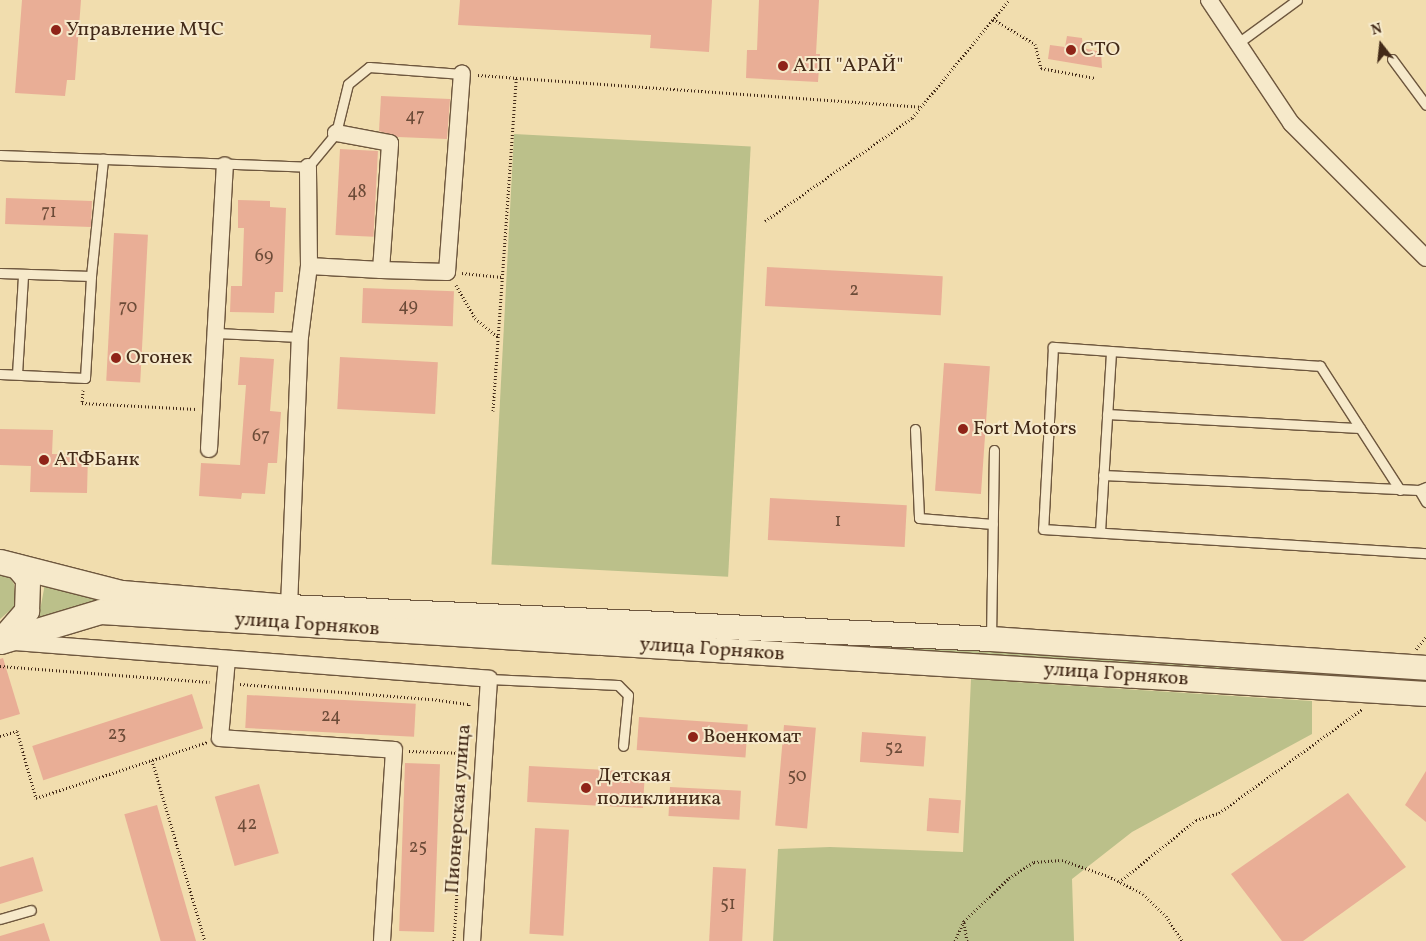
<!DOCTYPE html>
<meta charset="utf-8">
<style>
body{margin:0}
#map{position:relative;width:1426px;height:941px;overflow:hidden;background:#f1ddae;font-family:Vollkorn,serif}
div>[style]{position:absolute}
.green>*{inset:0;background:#bbc08a;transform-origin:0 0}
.building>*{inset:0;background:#e9ae96;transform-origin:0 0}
.path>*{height:3px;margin-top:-1.5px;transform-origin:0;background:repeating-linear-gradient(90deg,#432a18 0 1px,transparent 0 3.5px)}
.roads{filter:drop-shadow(1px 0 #6e573e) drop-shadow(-1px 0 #6e573e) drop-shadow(0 1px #6e573e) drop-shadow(0 -1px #6e573e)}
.lane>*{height:9px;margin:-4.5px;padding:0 4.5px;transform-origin:4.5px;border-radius:4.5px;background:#f6e9ca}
.street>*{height:16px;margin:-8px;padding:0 8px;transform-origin:8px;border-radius:8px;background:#f6e9ca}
.secondary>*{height:24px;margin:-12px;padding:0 12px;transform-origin:12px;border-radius:12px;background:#f6e9ca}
.dots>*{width:14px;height:14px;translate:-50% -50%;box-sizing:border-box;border:2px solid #f6e9ca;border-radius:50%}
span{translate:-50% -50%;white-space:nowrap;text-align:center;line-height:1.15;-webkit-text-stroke:4px #f6e9ca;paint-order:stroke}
.number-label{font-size:18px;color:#6c4b38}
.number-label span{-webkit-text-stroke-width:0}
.poi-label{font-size:20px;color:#432a18}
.left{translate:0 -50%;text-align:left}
.street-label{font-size:20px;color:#432a18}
.north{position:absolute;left:1356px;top:20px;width:50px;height:50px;-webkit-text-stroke:4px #f6e9ca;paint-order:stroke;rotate:344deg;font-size:14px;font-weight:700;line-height:20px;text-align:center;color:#432a18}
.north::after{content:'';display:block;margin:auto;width:18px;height:22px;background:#432a18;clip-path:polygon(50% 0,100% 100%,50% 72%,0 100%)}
</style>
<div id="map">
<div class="green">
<div style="left:514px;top:134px;width:237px;height:431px;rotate:3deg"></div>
<div style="clip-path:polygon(0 570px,8px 574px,14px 584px,15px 596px,14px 607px,0 619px)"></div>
<div style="clip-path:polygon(43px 582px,110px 592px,1426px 675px,1426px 686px,81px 606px,33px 620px,41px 605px,44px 589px)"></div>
<div style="clip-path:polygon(971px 679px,1312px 701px,1312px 734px,1132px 832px,1072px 879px,1074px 941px,773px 941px,778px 849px,830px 847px,963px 852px)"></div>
</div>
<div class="building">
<div style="clip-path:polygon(22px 0,81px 0,75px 80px,67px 80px,65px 96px,15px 93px)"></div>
<div style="clip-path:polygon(460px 0,712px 0,709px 52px,650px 48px,651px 35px,458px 25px)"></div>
<div style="clip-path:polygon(759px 0,819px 0,816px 54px,820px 54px,818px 82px,746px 78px,747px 50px,757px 50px)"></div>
<div style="clip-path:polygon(1067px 36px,1082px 38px,1083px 48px,1101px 52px,1102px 68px,1048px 59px,1050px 45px,1065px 47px)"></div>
<div style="clip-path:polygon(381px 96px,450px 99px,447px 139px,398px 137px,379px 131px)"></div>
<div style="left:340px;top:149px;width:38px;height:86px;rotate:3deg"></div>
<div style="left:6px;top:198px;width:86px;height:26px;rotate:2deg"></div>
<div style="clip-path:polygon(238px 200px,270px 201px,270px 207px,286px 208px,283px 292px,275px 292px,274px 313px,230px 312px,231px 286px,242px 286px,244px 228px,238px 228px)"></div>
<div style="left:114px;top:233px;width:34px;height:148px;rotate:3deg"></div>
<div style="left:767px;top:267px;width:176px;height:39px;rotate:3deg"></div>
<div style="left:363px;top:288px;width:91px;height:35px;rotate:2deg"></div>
<div style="clip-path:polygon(240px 357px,274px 359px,270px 411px,281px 412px,277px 463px,268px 463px,265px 494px,242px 493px,241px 499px,199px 496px,201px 463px,240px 465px,246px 385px,238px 385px)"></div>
<div style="left:340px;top:357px;width:98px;height:52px;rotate:3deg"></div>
<div style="left:944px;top:363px;width:46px;height:128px;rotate:4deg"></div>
<div style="clip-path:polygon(0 429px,53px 430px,52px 454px,88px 455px,87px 493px,30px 492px,31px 466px,0 465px)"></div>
<div style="left:770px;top:498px;width:137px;height:42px;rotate:3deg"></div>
<div style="clip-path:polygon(3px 658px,20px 714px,0 720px,0 659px)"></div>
<div style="left:192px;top:694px;width:36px;height:168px;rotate:72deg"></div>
<div style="left:247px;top:695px;width:169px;height:33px;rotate:3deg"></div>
<div style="left:639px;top:717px;width:109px;height:33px;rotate:4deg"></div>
<div style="left:784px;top:725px;width:32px;height:101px;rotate:5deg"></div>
<div style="left:862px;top:732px;width:64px;height:30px;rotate:4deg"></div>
<div style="left:405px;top:763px;width:35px;height:168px;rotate:2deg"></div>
<div style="left:529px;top:766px;width:116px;height:36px;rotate:3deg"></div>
<div style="clip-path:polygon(1426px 771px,1426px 822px,1405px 805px)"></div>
<div style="left:259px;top:784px;width:72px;height:46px;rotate:74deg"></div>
<div style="left:670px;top:787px;width:71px;height:29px;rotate:3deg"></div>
<div style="clip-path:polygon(1348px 793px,1406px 867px,1303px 941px,1282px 941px,1231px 874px)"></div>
<div style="left:929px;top:798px;width:32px;height:33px;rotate:4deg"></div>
<div style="left:157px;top:805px;width:142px;height:34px;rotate:74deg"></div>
<div style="left:535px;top:828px;width:34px;height:106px;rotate:3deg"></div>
<div style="clip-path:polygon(33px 857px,43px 891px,0 904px,0 867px)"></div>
<div style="left:713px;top:867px;width:33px;height:74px;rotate:3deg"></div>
<div style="clip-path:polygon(44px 923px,50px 941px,0 941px,0 936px)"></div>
</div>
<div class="path">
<div style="left:993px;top:19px;width:49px;rotate:30.8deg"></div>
<div style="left:1035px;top:44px;width:25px;rotate:76deg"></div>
<div style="left:1041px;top:68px;width:55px;rotate:10.5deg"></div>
<div style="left:478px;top:75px;width:444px;rotate:4.1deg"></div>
<div style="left:765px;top:221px;width:179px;rotate:-35deg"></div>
<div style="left:912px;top:118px;width:153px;rotate:-50.6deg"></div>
<div style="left:462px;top:273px;width:40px;rotate:5.7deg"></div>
<div style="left:456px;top:285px;width:38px;rotate:60deg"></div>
<div style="left:475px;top:318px;width:30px;rotate:40deg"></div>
<div style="left:83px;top:390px;width:13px;rotate:94deg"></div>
<div style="left:82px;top:403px;width:114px;rotate:3deg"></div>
<div style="left:493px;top:411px;width:334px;rotate:-86deg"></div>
<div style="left:1416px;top:649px;width:16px;rotate:-50deg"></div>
<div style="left:0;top:666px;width:210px;rotate:4.4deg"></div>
<div style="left:240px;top:684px;width:193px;rotate:4.5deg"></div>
<div style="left:432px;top:699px;width:37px;rotate:8deg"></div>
<div style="left:469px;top:704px;width:3px;rotate:90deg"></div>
<div style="left:0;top:736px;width:18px;rotate:-16deg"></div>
<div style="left:17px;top:731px;width:70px;rotate:74.2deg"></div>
<div style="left:36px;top:798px;width:180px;rotate:-18.1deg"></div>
<div style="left:409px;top:751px;width:57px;rotate:2deg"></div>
<div style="left:152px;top:760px;width:189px;rotate:73.7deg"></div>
<div style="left:1119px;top:882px;width:99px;rotate:-38.8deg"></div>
<div style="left:1196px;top:820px;width:24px;rotate:-17deg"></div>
<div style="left:1219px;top:813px;width:177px;rotate:-36deg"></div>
<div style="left:454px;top:941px;width:113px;rotate:-86.5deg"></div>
<div style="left:955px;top:941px;width:22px;rotate:-66deg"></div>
<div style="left:967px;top:941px;width:20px;rotate:-99deg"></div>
<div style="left:964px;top:921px;width:62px;rotate:-43.7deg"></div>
<div style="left:1009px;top:878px;width:30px;rotate:-33deg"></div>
<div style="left:1034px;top:862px;width:28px;rotate:-4deg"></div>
<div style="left:1062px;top:860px;width:49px;rotate:19.2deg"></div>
<div style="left:1108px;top:876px;width:39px;rotate:27deg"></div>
<div style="left:1143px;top:894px;width:32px;rotate:44deg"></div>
<div style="left:1166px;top:916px;width:30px;rotate:57deg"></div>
</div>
<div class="roads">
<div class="lane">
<div style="left:1238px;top:43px;width:73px;rotate:-36.1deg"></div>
<div style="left:1392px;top:59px;width:57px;rotate:53.5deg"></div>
<div style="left:0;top:155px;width:308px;rotate:2.2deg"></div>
<div style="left:308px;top:167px;width:44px;rotate:-50.5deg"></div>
<div style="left:336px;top:133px;width:50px;rotate:-76.2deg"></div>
<div style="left:348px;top:84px;width:27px;rotate:-39deg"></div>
<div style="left:369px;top:67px;width:93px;rotate:4.3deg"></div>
<div style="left:0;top:273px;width:91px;rotate:1.9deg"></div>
<div style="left:216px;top:333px;width:84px;rotate:2.7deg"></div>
<div style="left:0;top:374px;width:85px;rotate:2.7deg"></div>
<div style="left:85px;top:378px;width:102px;rotate:-86.6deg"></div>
<div style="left:91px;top:276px;width:118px;rotate:-84.1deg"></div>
<div style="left:17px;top:374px;width:99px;rotate:-86.5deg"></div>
<div style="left:1107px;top:414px;width:253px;rotate:3.2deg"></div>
<div style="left:915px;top:429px;width:89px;rotate:87.4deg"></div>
<div style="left:919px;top:518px;width:74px;rotate:4.6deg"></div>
<div style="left:1103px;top:475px;width:316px;rotate:2.7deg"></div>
<div style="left:1419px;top:490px;width:8px;rotate:-23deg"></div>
<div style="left:1400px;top:490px;width:148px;rotate:-122.8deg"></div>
<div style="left:1320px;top:366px;width:268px;rotate:-175.9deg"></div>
<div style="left:1053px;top:347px;width:182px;rotate:93.1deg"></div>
<div style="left:1043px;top:529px;width:384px;rotate:3.6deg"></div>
<div style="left:1419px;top:490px;width:14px;rotate:60deg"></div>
<div style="left:1100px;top:532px;width:181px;rotate:-86.5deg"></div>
<div style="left:991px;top:639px;width:189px;rotate:-89.1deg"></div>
<div style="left:489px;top:679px;width:129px;rotate:2.7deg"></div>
<div style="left:618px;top:685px;width:14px;rotate:45deg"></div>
<div style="left:628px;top:695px;width:51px;rotate:95.6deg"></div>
<div style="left:0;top:919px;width:32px;rotate:-16deg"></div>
</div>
<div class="street">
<div style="left:1209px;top:0;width:148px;rotate:56.3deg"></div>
<div style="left:1291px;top:123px;width:191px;rotate:45deg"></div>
<div style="left:309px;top:266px;width:72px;rotate:3.2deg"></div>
<div style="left:381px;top:270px;width:127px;rotate:-85.9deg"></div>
<div style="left:390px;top:143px;width:55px;rotate:-169.5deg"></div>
<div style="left:381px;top:270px;width:66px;rotate:1.7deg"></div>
<div style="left:447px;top:272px;width:199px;rotate:-85.7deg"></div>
<div style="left:209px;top:449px;width:284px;rotate:-86.8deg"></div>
<div style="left:289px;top:607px;width:270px;rotate:-87.7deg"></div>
<div style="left:300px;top:337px;width:72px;rotate:-82.8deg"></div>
<div style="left:309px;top:266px;width:99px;rotate:-90.6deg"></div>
<div style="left:13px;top:642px;width:477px;rotate:4.4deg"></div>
<div style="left:489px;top:679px;width:263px;rotate:93.7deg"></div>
<div style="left:227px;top:659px;width:79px;rotate:95.1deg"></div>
<div style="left:220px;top:738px;width:174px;rotate:3.9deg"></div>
<div style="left:394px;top:750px;width:191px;rotate:93.6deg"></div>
</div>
<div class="secondary">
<div style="left:0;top:562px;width:126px;rotate:14.3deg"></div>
<div style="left:122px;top:593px;width:168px;rotate:4.8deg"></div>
<div style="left:289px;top:607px;width:703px;rotate:2.61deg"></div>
<div style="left:991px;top:639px;width:436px;rotate:3.8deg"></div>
<div style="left:1px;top:641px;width:40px;rotate:-49deg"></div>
<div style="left:27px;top:611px;width:32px;rotate:-88deg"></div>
<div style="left:28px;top:579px;width:16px;rotate:-130deg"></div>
<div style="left:1px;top:642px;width:104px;rotate:-16.7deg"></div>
<div style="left:101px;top:612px;width:1328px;rotate:3.54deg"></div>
</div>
</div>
<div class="dots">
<div style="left:56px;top:30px;background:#8f2418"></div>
<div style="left:1071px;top:50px;background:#8f2418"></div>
<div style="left:783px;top:66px;background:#8f2418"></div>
<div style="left:116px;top:358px;background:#8f2418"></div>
<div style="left:963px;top:429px;background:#8f2418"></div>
<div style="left:44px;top:460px;background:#8f2418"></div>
<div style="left:693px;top:737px;background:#8f2418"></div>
<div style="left:586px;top:788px;background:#8f2418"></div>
</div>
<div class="number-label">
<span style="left:415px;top:117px">47</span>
<span style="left:357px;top:193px">48</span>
<span style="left:49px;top:213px">71</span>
<span style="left:264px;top:257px">69</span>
<span style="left:854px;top:291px">2</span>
<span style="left:408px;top:307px">49</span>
<span style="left:128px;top:308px">70</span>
<span style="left:261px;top:437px">67</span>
<span style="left:838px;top:522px">1</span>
<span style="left:331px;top:717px">24</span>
<span style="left:117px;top:735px">23</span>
<span style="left:894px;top:749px">52</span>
<span style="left:797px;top:777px">50</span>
<span style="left:247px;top:825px">42</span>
<span style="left:418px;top:848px">25</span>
<span style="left:728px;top:905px">51</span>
</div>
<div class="poi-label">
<span class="left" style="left:66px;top:30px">Управление МЧС</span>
<span class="left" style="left:1081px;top:50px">СТО</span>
<span class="left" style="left:793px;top:66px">АТП "АРАЙ"</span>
<span class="left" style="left:126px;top:358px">Огонек</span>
<span class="left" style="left:973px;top:429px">Fort Motors</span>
<span class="left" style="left:54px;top:460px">АТФБанк</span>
<span class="left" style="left:703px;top:737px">Военкомат</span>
<span class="left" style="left:597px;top:788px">Детская<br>поликлиника</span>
</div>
<div class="street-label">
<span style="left:307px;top:625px;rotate:4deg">улица Горняков</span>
<span style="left:712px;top:650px;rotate:4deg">улица Горняков</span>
<span style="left:1116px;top:675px;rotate:4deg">улица Горняков</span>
<span style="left:459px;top:809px;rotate:-86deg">Пионерская улица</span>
</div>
<div class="north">N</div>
</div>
